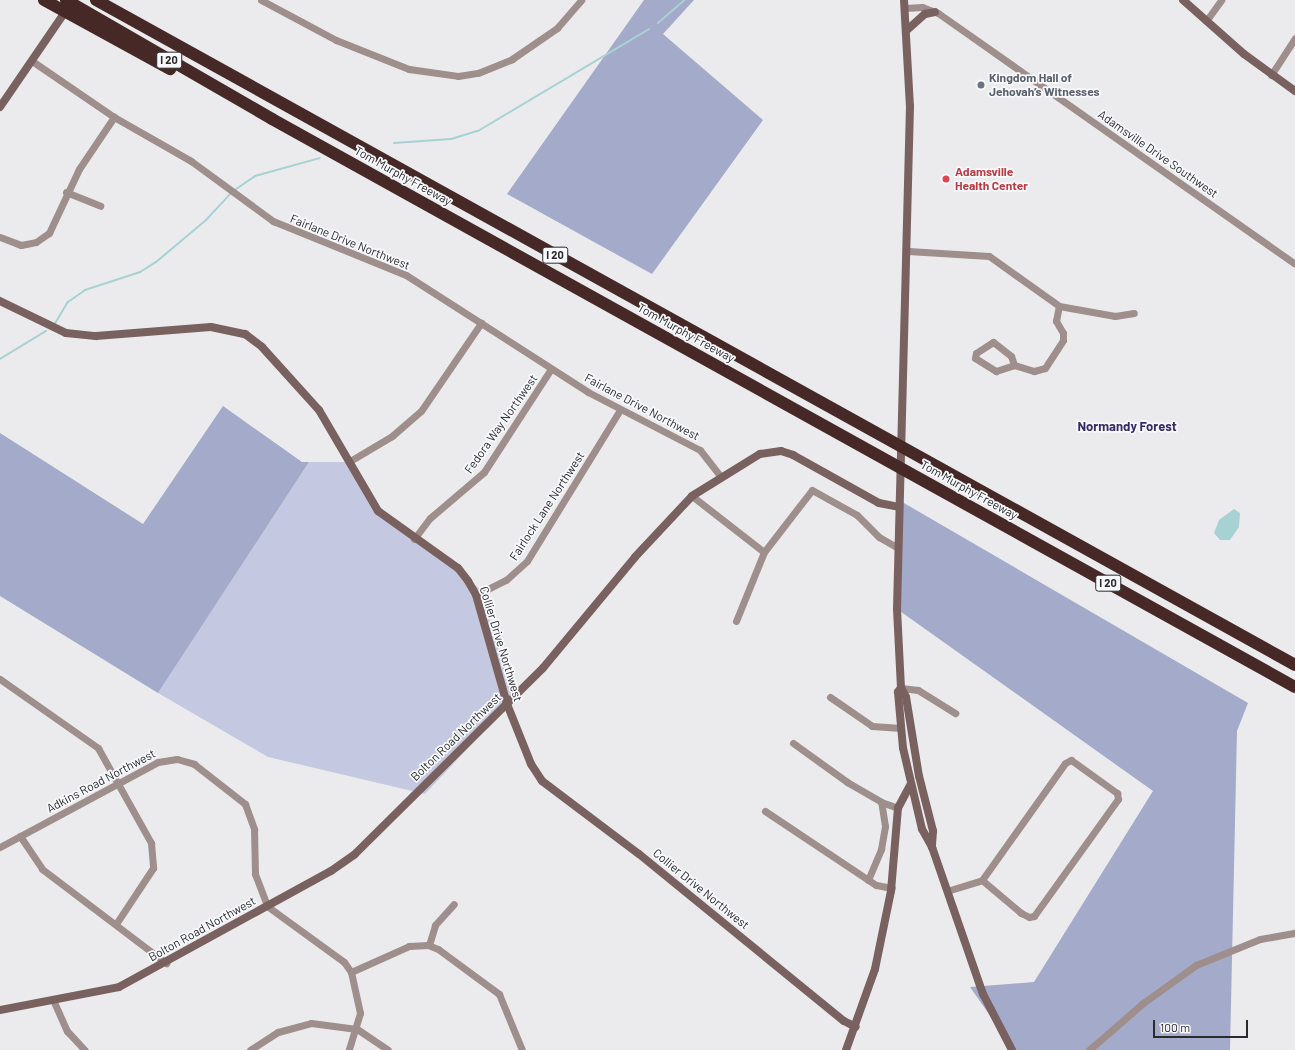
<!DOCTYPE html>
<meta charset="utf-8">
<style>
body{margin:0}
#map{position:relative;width:1295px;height:1050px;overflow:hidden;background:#ebebee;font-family:Barlow,sans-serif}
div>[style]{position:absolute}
.green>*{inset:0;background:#c4c8e0}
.forest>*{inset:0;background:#a4aac9}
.water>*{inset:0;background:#a7d2d3}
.stream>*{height:2px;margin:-1px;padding:0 1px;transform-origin:1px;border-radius:1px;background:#a7d2d3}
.street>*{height:7px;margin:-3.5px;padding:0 3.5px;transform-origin:3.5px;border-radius:3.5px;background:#9e8e8c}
.secondary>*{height:8px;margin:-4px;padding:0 4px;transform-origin:4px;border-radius:4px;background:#79615f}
.highway>*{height:12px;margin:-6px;padding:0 6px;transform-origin:6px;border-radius:6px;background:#462826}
.dots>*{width:11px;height:11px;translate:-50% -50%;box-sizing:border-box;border:2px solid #f8f9fc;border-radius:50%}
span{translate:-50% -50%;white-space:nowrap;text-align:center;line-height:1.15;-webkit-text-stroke:3.5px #f8f9fc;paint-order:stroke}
.shield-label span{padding:1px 3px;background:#f8f9fc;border:1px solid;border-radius:3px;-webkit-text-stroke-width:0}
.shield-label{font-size:11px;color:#2b2b2c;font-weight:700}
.worship-label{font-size:12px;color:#5b616d;font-weight:700}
.left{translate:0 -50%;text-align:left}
.street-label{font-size:12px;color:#2b2b2c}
.health-label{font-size:12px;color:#be3a42;font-weight:700}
.neighbourhood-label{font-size:13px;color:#372c68;font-weight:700}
.scale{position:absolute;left:1153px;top:1020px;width:95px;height:18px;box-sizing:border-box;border:2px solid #2b2b2c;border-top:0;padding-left:5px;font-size:12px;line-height:14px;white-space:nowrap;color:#2b2b2c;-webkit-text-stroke:3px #f8f9fc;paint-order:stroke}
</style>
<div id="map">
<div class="green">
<div style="clip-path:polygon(309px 462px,354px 462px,388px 520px,480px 589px,514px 699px,425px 794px,268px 757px,158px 693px)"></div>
</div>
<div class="forest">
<div style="clip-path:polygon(644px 0,694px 0,663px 34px,763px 120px,652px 274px,507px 194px)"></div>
<div style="clip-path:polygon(223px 406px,302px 462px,309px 462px,158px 693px,0 596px,0 433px,143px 524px)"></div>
<div style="clip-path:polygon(897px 499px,1248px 703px,1237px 731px,1230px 1050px,1014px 1050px,970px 987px,1034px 982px,1153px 791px,897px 609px)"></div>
</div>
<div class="water">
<div style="clip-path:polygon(1234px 509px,1240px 513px,1239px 527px,1230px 540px,1220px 540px,1214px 533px,1219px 520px)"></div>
</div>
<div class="stream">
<div style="left:658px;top:23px;width:35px;rotate:-41deg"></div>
<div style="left:394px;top:143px;width:57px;rotate:-4deg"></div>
<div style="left:451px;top:139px;width:28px;rotate:-17deg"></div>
<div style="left:478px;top:131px;width:199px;rotate:-30.8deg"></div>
<div style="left:236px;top:189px;width:23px;rotate:-34deg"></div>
<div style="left:255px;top:176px;width:67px;rotate:-15.5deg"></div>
<div style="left:54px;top:325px;width:27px;rotate:-59deg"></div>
<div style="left:68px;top:302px;width:21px;rotate:-35deg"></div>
<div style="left:85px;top:290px;width:58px;rotate:-18.1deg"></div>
<div style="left:140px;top:272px;width:19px;rotate:-32deg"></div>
<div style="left:156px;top:262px;width:65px;rotate:-40deg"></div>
<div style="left:206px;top:220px;width:35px;rotate:-47deg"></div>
<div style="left:0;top:359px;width:54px;rotate:-31.3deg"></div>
</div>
<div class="street">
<div style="left:261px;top:0;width:85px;rotate:28.1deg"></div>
<div style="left:336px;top:40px;width:79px;rotate:21.7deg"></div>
<div style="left:409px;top:69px;width:49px;rotate:8.1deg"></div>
<div style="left:458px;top:76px;width:20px;rotate:-9deg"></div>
<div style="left:478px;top:73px;width:37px;rotate:-22deg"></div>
<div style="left:512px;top:59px;width:55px;rotate:-34.6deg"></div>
<div style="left:557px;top:28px;width:37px;rotate:-49deg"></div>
<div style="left:905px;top:8px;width:17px;rotate:-3deg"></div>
<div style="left:922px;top:7px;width:17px;rotate:21deg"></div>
<div style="left:938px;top:13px;width:436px;rotate:35.1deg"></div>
<div style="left:1206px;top:21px;width:26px;rotate:-54deg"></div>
<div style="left:32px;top:61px;width:99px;rotate:34.3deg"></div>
<div style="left:114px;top:117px;width:89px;rotate:29.7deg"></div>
<div style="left:191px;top:161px;width:102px;rotate:36.2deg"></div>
<div style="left:273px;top:221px;width:144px;rotate:22.1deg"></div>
<div style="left:406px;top:275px;width:216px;rotate:32.7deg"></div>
<div style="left:588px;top:392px;width:126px;rotate:27.4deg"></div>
<div style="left:700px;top:450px;width:34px;rotate:52deg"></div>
<div style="left:1271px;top:75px;width:44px;rotate:-57deg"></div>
<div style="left:66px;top:192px;width:37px;rotate:22deg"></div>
<div style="left:0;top:237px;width:22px;rotate:21deg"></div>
<div style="left:21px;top:245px;width:15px;rotate:-11deg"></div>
<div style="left:36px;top:242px;width:16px;rotate:-35deg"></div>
<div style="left:49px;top:233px;width:71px;rotate:-64.9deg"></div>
<div style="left:79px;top:169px;width:63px;rotate:-56.1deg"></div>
<div style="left:908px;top:251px;width:81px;rotate:3.5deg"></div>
<div style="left:989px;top:256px;width:86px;rotate:35.5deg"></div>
<div style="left:1059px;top:306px;width:57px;rotate:10.1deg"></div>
<div style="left:1115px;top:316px;width:19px;rotate:-9deg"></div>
<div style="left:1014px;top:365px;width:9px;rotate:-108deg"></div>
<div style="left:1011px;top:356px;width:23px;rotate:-142deg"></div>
<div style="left:993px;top:342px;width:20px;rotate:147deg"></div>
<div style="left:976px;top:353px;width:5px;rotate:101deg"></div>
<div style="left:975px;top:358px;width:25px;rotate:32deg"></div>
<div style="left:996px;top:371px;width:19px;rotate:-18deg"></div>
<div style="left:1014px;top:365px;width:21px;rotate:17deg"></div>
<div style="left:1034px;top:371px;width:11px;rotate:-15deg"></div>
<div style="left:1045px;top:368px;width:33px;rotate:-57deg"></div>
<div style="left:1063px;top:340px;width:7px;rotate:-90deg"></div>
<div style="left:1063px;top:333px;width:14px;rotate:-120deg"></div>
<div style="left:1056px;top:321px;width:15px;rotate:-79deg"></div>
<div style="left:350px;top:461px;width:49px;rotate:-30.8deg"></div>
<div style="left:392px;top:436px;width:38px;rotate:-41deg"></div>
<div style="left:421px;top:411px;width:107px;rotate:-55.7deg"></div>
<div style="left:692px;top:496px;width:91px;rotate:37.9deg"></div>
<div style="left:414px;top:539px;width:26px;rotate:-53deg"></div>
<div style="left:430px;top:518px;width:71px;rotate:-40.4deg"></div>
<div style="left:484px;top:472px;width:123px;rotate:-57deg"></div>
<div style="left:476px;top:595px;width:34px;rotate:-27deg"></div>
<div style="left:506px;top:580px;width:28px;rotate:-42deg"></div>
<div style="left:527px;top:561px;width:177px;rotate:-58.4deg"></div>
<div style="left:736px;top:621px;width:74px;rotate:-67.9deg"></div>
<div style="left:764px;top:552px;width:78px;rotate:-52.3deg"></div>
<div style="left:812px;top:490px;width:51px;rotate:29.1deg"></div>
<div style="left:857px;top:515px;width:31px;rotate:45deg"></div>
<div style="left:879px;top:537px;width:22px;rotate:30deg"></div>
<div style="left:0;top:679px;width:120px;rotate:35.1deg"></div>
<div style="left:98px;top:748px;width:109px;rotate:60.8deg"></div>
<div style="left:151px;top:843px;width:25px;rotate:85deg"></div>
<div style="left:153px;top:868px;width:67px;rotate:123.5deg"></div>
<div style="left:901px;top:688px;width:17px;rotate:7deg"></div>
<div style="left:918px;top:690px;width:44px;rotate:31.9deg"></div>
<div style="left:830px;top:697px;width:51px;rotate:34.6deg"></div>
<div style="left:872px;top:726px;width:29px;rotate:4deg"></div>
<div style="left:793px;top:743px;width:67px;rotate:35.8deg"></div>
<div style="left:847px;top:782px;width:39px;rotate:30deg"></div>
<div style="left:881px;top:802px;width:18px;rotate:19deg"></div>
<div style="left:765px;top:811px;width:133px;rotate:33.7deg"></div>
<div style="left:876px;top:885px;width:16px;rotate:11deg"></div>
<div style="left:20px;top:836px;width:40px;rotate:56deg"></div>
<div style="left:42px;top:869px;width:156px;rotate:37.2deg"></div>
<div style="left:0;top:847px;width:179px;rotate:-28.3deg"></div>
<div style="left:158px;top:762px;width:19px;rotate:-9deg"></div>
<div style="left:177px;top:759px;width:18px;rotate:16deg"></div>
<div style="left:194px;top:764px;width:65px;rotate:38.1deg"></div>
<div style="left:245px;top:804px;width:27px;rotate:70deg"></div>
<div style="left:254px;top:829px;width:45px;rotate:88.7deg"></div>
<div style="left:255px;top:874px;width:34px;rotate:69deg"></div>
<div style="left:267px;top:906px;width:95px;rotate:36deg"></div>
<div style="left:344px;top:962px;width:12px;rotate:55deg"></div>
<div style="left:351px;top:972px;width:42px;rotate:77.6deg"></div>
<div style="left:360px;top:1013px;width:39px;rotate:107deg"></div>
<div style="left:868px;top:880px;width:34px;rotate:-67deg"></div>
<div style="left:881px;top:849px;width:23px;rotate:-80deg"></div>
<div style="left:885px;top:826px;width:24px;rotate:-99deg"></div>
<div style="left:947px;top:891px;width:37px;rotate:-17deg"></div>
<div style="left:982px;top:880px;width:143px;rotate:-54.6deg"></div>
<div style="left:1065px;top:763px;width:7px;rotate:-27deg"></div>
<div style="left:1071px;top:760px;width:57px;rotate:35.7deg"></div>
<div style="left:1117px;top:793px;width:6px;rotate:81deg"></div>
<div style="left:1118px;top:799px;width:144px;rotate:125.7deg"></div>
<div style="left:1034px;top:916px;width:5px;rotate:169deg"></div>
<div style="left:1029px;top:917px;width:9px;rotate:-153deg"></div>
<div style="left:1021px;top:913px;width:51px;rotate:-139.8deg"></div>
<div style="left:429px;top:945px;width:21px;rotate:-73deg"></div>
<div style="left:435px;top:925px;width:28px;rotate:-48deg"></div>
<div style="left:351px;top:972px;width:64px;rotate:-24.1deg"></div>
<div style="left:409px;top:946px;width:19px;rotate:-3deg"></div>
<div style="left:428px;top:945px;width:11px;rotate:22deg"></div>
<div style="left:438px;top:949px;width:76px;rotate:36.4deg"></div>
<div style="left:499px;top:994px;width:61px;rotate:67.7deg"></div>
<div style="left:54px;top:1002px;width:32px;rotate:66deg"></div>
<div style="left:67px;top:1031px;width:26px;rotate:47deg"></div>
<div style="left:250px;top:1050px;width:33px;rotate:-33deg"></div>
<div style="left:278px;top:1032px;width:34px;rotate:-15deg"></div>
<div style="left:311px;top:1023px;width:46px;rotate:7.4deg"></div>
<div style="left:357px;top:1029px;width:37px;rotate:34deg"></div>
<div style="left:1089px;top:1050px;width:72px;rotate:-41deg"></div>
<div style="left:1143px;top:1003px;width:65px;rotate:-35.6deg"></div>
<div style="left:1196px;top:965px;width:69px;rotate:-22.1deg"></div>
<div style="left:1260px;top:939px;width:36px;rotate:-10deg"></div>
</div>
<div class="secondary">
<div style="left:904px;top:0;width:106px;rotate:86.8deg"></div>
<div style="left:910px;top:106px;width:503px;rotate:91.48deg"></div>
<div style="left:897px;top:609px;width:79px;rotate:87.1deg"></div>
<div style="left:901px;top:688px;width:10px;rotate:61deg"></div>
<div style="left:906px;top:697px;width:80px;rotate:80.7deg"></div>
<div style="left:919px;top:776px;width:57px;rotate:75.7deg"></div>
<div style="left:933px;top:831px;width:16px;rotate:94deg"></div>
<div style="left:1183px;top:0;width:81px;rotate:41.5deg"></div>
<div style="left:1244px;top:54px;width:63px;rotate:36deg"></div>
<div style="left:907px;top:30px;width:24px;rotate:-42deg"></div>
<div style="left:925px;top:14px;width:10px;rotate:-11deg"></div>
<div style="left:0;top:107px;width:119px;rotate:-55.6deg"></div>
<div style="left:0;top:301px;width:73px;rotate:25.9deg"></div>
<div style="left:66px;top:333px;width:30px;rotate:6deg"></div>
<div style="left:96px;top:336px;width:115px;rotate:-4.5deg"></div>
<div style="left:211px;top:327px;width:35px;rotate:12deg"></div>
<div style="left:245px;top:334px;width:21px;rotate:37deg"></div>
<div style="left:262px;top:347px;width:85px;rotate:47.9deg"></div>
<div style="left:319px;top:410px;width:117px;rotate:59.7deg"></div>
<div style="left:378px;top:511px;width:98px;rotate:35.5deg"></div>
<div style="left:458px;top:568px;width:16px;rotate:52deg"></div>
<div style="left:468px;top:581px;width:16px;rotate:60deg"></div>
<div style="left:476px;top:595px;width:113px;rotate:74.1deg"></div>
<div style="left:507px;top:704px;width:65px;rotate:68.2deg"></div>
<div style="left:531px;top:764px;width:20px;rotate:57deg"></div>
<div style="left:542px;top:781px;width:121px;rotate:37deg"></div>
<div style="left:639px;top:854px;width:264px;rotate:39.2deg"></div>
<div style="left:844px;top:1021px;width:13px;rotate:27deg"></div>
<div style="left:901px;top:688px;width:5px;rotate:127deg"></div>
<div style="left:898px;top:692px;width:56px;rotate:84.9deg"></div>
<div style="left:903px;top:748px;width:83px;rotate:76.8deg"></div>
<div style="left:922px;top:829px;width:21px;rotate:61deg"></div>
<div style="left:932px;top:847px;width:156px;rotate:70.9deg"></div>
<div style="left:983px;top:994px;width:63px;rotate:62.6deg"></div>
<div style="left:0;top:1010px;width:121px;rotate:-10.9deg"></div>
<div style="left:119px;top:987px;width:242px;rotate:-28.7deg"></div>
<div style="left:331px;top:871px;width:29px;rotate:-35deg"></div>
<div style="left:355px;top:854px;width:264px;rotate:-44.7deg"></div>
<div style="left:543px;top:668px;width:144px;rotate:-50.3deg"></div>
<div style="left:635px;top:557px;width:83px;rotate:-46.9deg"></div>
<div style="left:692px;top:496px;width:80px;rotate:-31.7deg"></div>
<div style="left:760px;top:454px;width:21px;rotate:-8deg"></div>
<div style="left:781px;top:451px;width:13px;rotate:18deg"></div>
<div style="left:793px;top:455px;width:98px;rotate:29.2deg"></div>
<div style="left:879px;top:503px;width:20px;rotate:11deg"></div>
<div style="left:846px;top:1050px;width:86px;rotate:-70.3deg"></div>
<div style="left:875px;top:969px;width:80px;rotate:-78.4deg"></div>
<div style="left:891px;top:891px;width:83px;rotate:-85.2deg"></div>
<div style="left:898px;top:808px;width:27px;rotate:-62deg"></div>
</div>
<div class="highway">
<div style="left:44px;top:0;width:144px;rotate:28.7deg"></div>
<div style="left:66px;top:0;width:238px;rotate:30deg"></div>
<div style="left:272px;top:119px;width:1170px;rotate:29.04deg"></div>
<div style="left:96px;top:0;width:1371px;rotate:29.01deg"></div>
</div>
<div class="dots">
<div style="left:981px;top:85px;background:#6b7280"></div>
<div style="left:946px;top:179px;background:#e0444e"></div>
</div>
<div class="shield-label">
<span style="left:169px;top:60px">I 20</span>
<span style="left:555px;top:255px">I 20</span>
<span style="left:1108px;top:583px">I 20</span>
</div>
<div class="worship-label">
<span class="left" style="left:989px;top:85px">Kingdom Hall of<br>Jehovah’s Witnesses</span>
</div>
<div class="street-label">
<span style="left:1158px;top:154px;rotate:35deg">Adamsville Drive Southwest</span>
<span style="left:403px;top:176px;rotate:29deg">Tom Murphy Freeway</span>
<span style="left:350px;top:242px;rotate:22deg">Fairlane Drive Northwest</span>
<span style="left:686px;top:333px;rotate:29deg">Tom Murphy Freeway</span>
<span style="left:642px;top:407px;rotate:28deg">Fairlane Drive Northwest</span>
<span style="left:501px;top:424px;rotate:-55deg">Fedora Way Northwest</span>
<span style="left:969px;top:490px;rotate:29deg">Tom Murphy Freeway</span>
<span style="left:547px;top:506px;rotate:-57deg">Fairlock Lane Northwest</span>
<span style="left:501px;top:644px;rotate:73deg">Collier Drive Northwest</span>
<span style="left:456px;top:737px;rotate:-44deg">Bolton Road Northwest</span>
<span style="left:101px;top:781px;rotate:-28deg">Adkins Road Northwest</span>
<span style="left:701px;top:889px;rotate:39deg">Collier Drive Northwest</span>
<span style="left:202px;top:929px;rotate:-29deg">Bolton Road Northwest</span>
</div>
<div class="health-label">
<span class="left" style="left:955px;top:179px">Adamsville<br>Health Center</span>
</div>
<div class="neighbourhood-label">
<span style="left:1127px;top:426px">Normandy Forest</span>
</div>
<div class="scale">100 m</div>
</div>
